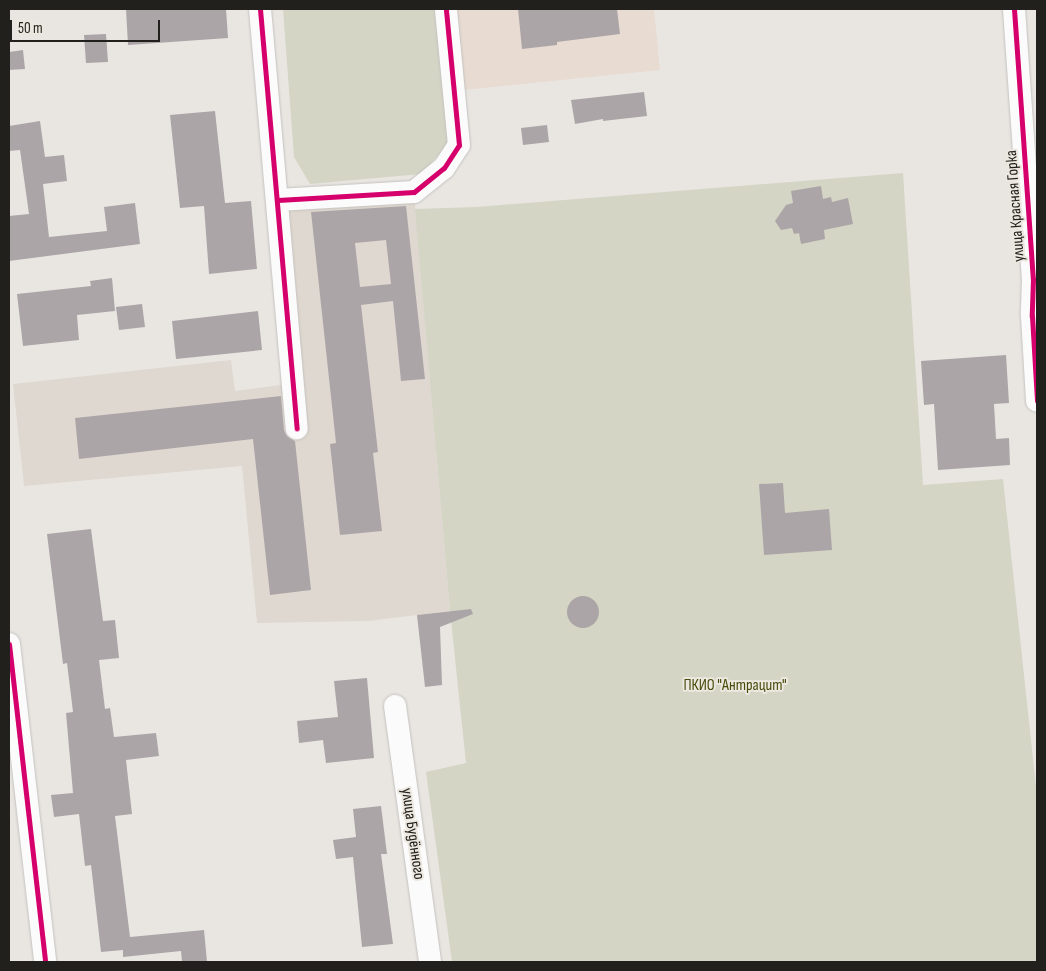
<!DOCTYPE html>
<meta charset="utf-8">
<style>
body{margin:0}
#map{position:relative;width:1046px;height:971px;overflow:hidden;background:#e9e6e2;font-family:"Sofia Sans Condensed",sans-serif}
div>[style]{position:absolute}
.built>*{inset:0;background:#dfd8d0}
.medical>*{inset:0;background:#e8dbd2}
.green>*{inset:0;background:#d4d5c5}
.building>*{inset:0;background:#aca5a8}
.round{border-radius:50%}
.roads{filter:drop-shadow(0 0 1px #c4c2bf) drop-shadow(0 0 1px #c4c2bf)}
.minor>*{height:22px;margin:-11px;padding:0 11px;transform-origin:11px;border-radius:11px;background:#fcfbfb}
.cycleway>*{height:5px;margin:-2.5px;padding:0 2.5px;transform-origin:2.5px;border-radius:2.5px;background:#d6006c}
span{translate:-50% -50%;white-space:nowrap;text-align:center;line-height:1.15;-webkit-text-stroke:4px #ece7df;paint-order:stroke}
.street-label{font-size:16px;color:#22201d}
.park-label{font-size:16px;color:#474c0b}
.frame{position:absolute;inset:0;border:10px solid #22201d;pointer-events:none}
.scale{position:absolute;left:10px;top:20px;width:150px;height:22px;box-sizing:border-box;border:2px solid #22201d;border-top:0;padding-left:6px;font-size:15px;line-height:18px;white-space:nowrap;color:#22201d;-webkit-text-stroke:4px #ece7df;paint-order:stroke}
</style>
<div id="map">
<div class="built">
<div style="clip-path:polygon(413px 181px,450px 611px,368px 621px,257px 623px,242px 466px,24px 486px,13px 384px,231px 360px,235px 391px,289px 384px,267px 193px)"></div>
</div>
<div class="medical">
<div style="clip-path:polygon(455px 9px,654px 9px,660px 70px,464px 90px)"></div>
</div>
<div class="green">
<div style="clip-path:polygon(283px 9px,437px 9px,450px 142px,421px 174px,310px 184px,294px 157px)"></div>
<div style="clip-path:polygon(903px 173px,923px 485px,1003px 479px,1037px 796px,1037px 962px,452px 962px,426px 772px,466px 763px,450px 611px,415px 209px,476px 207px)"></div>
</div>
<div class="building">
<div style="clip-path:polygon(126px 9px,226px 9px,228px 38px,128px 45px)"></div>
<div style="clip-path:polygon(518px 9px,617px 9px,620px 34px,557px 42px,557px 45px,522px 49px)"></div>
<div style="clip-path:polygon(106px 34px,108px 62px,86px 63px,84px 35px)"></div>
<div style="clip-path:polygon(23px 50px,25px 69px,9px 70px,9px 52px)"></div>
<div style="clip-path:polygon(644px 92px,647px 116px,603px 121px,603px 119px,575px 124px,571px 100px)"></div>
<div style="clip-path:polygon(215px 111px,225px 203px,251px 201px,257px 269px,209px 274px,204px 206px,180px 208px,170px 115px)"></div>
<div style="clip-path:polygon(40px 121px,45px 157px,64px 155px,67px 181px,43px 184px,49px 237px,107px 231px,104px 207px,135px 203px,140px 244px,9px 261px,9px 216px,29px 214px,20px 150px,9px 151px,9px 126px)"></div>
<div style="clip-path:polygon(547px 125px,549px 142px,523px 145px,521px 128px)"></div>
<div style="clip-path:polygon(821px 186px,823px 199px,831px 197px,832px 202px,848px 198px,853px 224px,824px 230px,825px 239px,801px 244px,799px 233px,794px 234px,792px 228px,781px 230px,775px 221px,786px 205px,793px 203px,791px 191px)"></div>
<div style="clip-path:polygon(evenodd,406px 206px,425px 379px,401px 381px,393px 301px,361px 305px,378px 452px,373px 453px,382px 531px,340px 535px,330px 444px,336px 443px,311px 212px,406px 206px,386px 240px,391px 284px,360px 287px,355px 243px,386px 240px)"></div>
<div style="clip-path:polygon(112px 278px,115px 311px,77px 315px,79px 340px,23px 346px,17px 294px,91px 286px,90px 281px)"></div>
<div style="clip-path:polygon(142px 304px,145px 327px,119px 330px,116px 307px)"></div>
<div style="clip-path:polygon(258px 311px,262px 350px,176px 359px,172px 321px)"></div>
<div style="clip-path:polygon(1006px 355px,1009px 403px,994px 404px,996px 439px,1009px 438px,1010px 465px,938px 470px,934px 404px,924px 405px,921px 361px)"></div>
<div style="clip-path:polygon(281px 396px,284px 430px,287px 436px,295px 441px,311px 590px,270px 595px,253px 439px,79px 459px,75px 418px)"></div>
<div style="clip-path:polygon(783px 483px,785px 513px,829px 509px,832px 550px,764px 555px,759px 484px)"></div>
<div style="clip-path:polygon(91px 529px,103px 621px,115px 620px,119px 658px,99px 660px,105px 709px,110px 708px,114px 737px,156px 733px,159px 756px,126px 760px,132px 814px,115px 816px,130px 937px,204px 930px,207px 962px,182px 962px,181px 951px,123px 957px,123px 950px,101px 952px,91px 865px,85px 866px,79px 814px,54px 817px,51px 795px,73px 793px,66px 713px,73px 712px,67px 663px,63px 664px,47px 534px)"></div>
<div class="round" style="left:567px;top:596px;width:32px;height:32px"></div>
<div style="clip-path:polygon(471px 609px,473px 614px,440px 627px,442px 685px,425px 687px,417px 615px)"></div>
<div style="clip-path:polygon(367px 678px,374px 758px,326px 763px,323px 740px,299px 743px,297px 721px,338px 717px,334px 681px)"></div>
<div style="clip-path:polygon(381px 806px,387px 854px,381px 854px,393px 944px,362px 947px,353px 857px,336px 859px,333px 840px,356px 837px,353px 809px)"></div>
</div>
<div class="roads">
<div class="minor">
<div style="left:260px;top:9px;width:421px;rotate:85deg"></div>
<div style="left:1014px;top:9px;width:271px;rotate:86deg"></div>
<div style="left:1033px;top:279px;width:37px;rotate:92deg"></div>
<div style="left:1032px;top:316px;width:85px;rotate:86.6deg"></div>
<div style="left:278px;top:200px;width:136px;rotate:-3.4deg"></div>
<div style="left:414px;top:192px;width:38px;rotate:-39deg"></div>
<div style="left:444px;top:168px;width:27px;rotate:-57deg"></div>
<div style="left:459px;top:145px;width:137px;rotate:-95.5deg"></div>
<div style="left:9px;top:644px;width:320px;rotate:83.5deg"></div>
<div style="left:395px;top:706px;width:258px;rotate:82.2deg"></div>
</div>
</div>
<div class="cycleway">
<div style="left:260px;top:9px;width:421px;rotate:85deg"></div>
<div style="left:1014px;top:9px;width:271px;rotate:86deg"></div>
<div style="left:1033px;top:279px;width:37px;rotate:92deg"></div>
<div style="left:1032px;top:316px;width:85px;rotate:86.6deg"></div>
<div style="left:278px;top:200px;width:136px;rotate:-3.4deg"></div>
<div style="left:414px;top:192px;width:38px;rotate:-39deg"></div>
<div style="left:444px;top:168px;width:27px;rotate:-57deg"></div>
<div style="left:459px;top:145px;width:137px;rotate:-95.5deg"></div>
<div style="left:9px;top:644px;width:320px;rotate:83.5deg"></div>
</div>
<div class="street-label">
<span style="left:1016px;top:206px;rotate:-94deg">улица Красная Горка</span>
<span style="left:412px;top:834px;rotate:82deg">улица Будённого</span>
</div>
<div class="park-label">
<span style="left:735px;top:686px">ПКИО "Антрацит"</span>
</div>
<div class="frame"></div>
<div class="scale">50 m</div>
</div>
